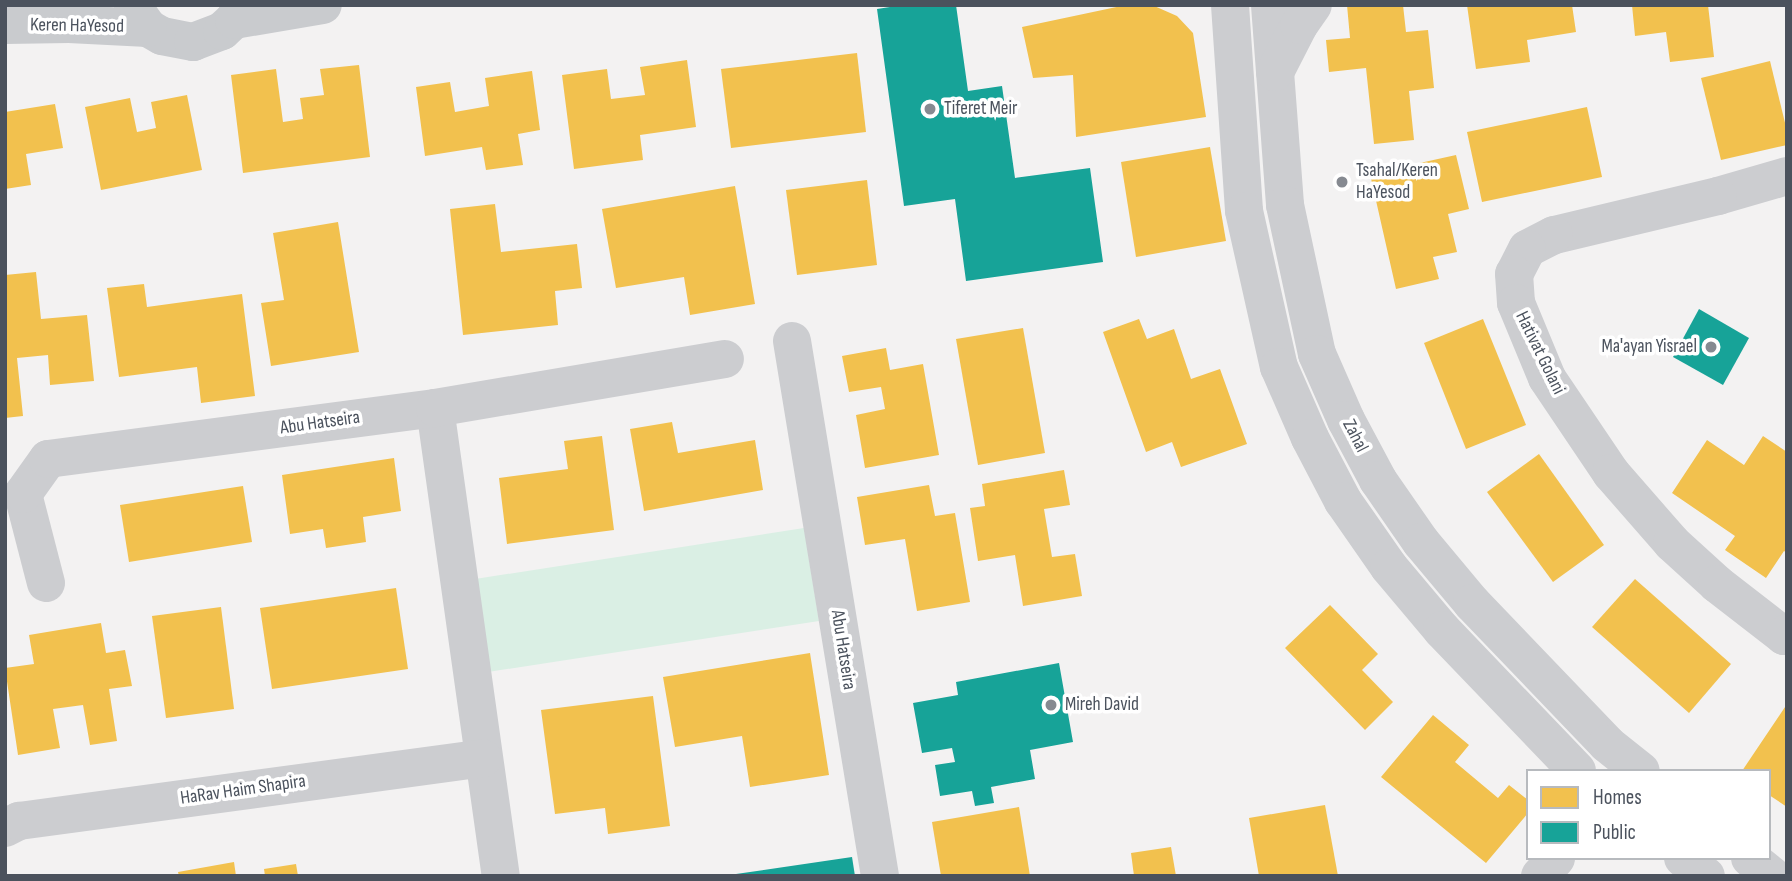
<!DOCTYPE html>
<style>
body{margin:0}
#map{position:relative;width:1792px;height:881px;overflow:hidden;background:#f3f2f2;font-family:"Sofia Sans Condensed",sans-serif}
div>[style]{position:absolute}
.green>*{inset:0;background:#daefe4}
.homes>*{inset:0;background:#f2c14e}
.public>*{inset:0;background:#17a398}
.minor>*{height:38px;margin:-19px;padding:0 19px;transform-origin:19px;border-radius:19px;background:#cccdd0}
.major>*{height:38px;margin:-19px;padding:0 19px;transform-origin:19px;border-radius:19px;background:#c9cbce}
.dots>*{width:19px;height:19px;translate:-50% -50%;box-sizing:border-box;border:4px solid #fff;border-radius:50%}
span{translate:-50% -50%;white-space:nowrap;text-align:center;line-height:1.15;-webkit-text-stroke:7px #fff;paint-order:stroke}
.street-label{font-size:19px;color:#4b525d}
.poi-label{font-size:19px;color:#4b525d}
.left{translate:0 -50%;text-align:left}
.right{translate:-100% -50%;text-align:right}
.frame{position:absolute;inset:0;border:7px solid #4b525d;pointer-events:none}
.legend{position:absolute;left:1526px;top:769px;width:245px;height:91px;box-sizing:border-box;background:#fff;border:2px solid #b7babe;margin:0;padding:9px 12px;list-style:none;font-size:21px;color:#4b525d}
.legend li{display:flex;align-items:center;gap:14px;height:35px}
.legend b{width:35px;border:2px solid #b7babe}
</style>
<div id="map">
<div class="green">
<div style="clip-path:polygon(804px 528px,819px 621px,488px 672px,475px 579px)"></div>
</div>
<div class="homes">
<div style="clip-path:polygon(1126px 5px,1152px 5px,1177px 16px,1193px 33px,1206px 117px,1076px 137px,1073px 75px,1033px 78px,1022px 27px)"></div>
<div style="clip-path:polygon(1347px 5px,1403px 5px,1406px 32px,1428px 30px,1434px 88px,1409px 91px,1414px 140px,1374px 144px,1366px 68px,1329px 72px,1326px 40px,1350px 38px)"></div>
<div style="clip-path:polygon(1467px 5px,1572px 5px,1576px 32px,1527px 40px,1530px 62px,1476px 69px)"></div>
<div style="clip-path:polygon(1632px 5px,1708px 5px,1714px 57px,1670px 62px,1666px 32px,1635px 36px)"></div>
<div style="clip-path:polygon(857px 53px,866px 132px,731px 148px,721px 69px)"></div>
<div style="clip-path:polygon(687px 60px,696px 127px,640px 135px,643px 160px,574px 169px,562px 75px,607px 69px,611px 99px,645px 95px,640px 67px)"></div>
<div style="clip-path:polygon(1770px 61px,1787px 131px,1787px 145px,1721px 160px,1701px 78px)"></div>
<div style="clip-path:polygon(359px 65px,370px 157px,243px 173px,231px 75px,276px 69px,283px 122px,303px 119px,300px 98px,324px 95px,320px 69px)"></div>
<div style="clip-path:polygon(532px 71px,540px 130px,518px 134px,523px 165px,486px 170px,482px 147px,425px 156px,416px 87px,450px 82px,455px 112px,489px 106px,485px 78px)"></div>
<div style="clip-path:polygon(187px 95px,202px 170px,101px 190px,85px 107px,130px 98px,137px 132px,156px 128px,151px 102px)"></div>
<div style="clip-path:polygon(55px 104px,63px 148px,26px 154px,31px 185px,5px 189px,5px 112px)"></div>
<div style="clip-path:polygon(1587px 107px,1602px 177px,1482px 202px,1467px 132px)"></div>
<div style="clip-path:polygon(1210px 147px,1226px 241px,1136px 257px,1121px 162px)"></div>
<div style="clip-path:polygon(1456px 155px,1469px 209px,1448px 214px,1457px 252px,1433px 257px,1439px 279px,1396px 289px,1370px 174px)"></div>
<div style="clip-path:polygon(867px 180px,877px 265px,797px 275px,786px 190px)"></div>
<div style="clip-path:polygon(735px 186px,755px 304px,690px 315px,684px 277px,616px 288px,602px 209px)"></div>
<div style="clip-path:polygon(495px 204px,501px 252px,577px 244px,582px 288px,555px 291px,558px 325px,463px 335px,450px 209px)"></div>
<div style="clip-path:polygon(338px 222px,359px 352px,271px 366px,261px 303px,284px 300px,273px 233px)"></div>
<div style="clip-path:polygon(36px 272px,41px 319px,87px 315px,94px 381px,50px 385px,48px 355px,17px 358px,23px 416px,5px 418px,5px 275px)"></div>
<div style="clip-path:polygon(144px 284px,147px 307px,242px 294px,255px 396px,201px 403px,197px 367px,119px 377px,107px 288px)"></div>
<div style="clip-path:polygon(1139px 319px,1147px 339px,1174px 329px,1191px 379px,1220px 369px,1247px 444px,1181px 467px,1172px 442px,1146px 452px,1103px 332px)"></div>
<div style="clip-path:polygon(1483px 319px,1526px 425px,1466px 449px,1424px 343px)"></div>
<div style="clip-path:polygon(1023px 328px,1045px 453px,978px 465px,956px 339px)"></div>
<div style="clip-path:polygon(886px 348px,890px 370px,923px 364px,939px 455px,865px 468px,856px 415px,885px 409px,881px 387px,849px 392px,842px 356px)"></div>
<div style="clip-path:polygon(672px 422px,678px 453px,755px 440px,763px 490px,644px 511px,630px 429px)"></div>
<div style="clip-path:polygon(602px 436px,614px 530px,507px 544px,499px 478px,568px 469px,564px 441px)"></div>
<div style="clip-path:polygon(1763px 436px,1787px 452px,1787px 553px,1784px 551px,1766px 578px,1725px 550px,1735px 536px,1672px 493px,1707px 440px,1744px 465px)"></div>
<div style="clip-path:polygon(1539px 454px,1604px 545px,1553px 582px,1487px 492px)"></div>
<div style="clip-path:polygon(394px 458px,401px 511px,363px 517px,366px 542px,326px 548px,323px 529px,290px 534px,282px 475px)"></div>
<div style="clip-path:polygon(1064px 470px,1070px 505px,1044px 509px,1052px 557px,1075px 554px,1082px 596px,1023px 606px,1015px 555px,978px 561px,970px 508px,985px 506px,982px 484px)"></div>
<div style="clip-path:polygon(929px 485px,935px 516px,955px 513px,970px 602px,917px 611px,905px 539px,865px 545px,857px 497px)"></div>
<div style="clip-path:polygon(243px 486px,252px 542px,129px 562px,120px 505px)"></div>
<div style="clip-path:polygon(1635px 579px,1731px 664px,1689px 713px,1592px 627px)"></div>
<div style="clip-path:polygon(396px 588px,408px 669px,272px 689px,260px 608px)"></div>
<div style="clip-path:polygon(1330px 605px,1378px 654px,1362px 670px,1393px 702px,1365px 730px,1285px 648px)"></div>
<div style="clip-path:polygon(221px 607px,234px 709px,166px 718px,152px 616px)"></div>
<div style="clip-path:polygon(101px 623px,106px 653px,125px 650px,132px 686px,109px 689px,117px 741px,90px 745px,83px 705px,53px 709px,60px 748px,18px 755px,5px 668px,34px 664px,29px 635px)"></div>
<div style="clip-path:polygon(810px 653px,829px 775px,750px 787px,742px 736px,675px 747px,663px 677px)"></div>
<div style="clip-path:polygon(653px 696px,670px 826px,608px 834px,605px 808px,555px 814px,541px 710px)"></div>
<div style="clip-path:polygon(1787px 704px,1787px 807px,1769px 795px,1769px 771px,1742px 771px)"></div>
<div style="clip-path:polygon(1433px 715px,1469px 745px,1455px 762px,1498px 798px,1509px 785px,1528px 800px,1528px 813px,1486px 863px,1381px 777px)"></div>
<div style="clip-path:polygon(1325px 805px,1338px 876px,1259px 876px,1249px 818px)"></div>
<div style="clip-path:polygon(1019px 807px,1030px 876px,941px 876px,932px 822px)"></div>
<div style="clip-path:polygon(1171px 847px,1176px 876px,1134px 876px,1131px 853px)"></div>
<div style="clip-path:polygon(234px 862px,236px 876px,179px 876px,178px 872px)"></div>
<div style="clip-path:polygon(296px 864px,298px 876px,265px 876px,264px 869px)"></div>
</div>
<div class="public">
<div style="clip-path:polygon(903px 5px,956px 5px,968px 91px,1002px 86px,1015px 178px,1090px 168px,1103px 262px,966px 281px,955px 199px,904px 206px,877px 9px)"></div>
<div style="clip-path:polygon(1699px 309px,1749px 338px,1723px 385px,1673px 357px)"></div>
<div style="clip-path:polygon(1059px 663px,1073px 742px,1030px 750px,1035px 779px,991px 787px,994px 803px,975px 806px,972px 791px,940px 796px,935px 765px,955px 762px,952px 748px,922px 753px,913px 703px,958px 695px,956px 682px)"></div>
<div style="clip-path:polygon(852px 857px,855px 876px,736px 876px,736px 874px)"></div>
</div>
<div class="minor">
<div style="left:1230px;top:5px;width:206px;rotate:86.1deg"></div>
<div style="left:1244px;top:211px;width:160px;rotate:77.4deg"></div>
<div style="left:1279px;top:367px;width:77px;rotate:66.4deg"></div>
<div style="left:1310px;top:438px;width:71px;rotate:62.4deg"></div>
<div style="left:1343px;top:501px;width:80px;rotate:55.1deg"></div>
<div style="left:1389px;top:567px;width:82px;rotate:49.9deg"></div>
<div style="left:1442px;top:630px;width:195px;rotate:46.2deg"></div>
<div style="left:1270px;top:5px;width:201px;rotate:85.7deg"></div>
<div style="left:1285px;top:205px;width:152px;rotate:77.9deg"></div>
<div style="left:1317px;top:354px;width:72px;rotate:66.3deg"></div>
<div style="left:1346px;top:420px;width:68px;rotate:61.9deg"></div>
<div style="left:1378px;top:480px;width:75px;rotate:55.3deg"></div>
<div style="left:1421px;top:542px;width:80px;rotate:50.1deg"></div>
<div style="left:1472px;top:603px;width:195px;rotate:46.2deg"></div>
<div style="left:1607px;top:744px;width:43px;rotate:38.5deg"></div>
<div style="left:1275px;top:72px;width:53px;rotate:-62.9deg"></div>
<div style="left:1299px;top:25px;width:24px;rotate:-55deg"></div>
<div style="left:1787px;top:176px;width:72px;rotate:163.8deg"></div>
<div style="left:1718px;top:196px;width:169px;rotate:166.6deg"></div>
<div style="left:1554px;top:235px;width:30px;rotate:153deg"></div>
<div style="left:1527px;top:249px;width:28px;rotate:117deg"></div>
<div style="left:1514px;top:274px;width:29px;rotate:86deg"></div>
<div style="left:1516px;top:303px;width:81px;rotate:67.5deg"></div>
<div style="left:1547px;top:378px;width:115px;rotate:56deg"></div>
<div style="left:1611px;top:473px;width:93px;rotate:48.9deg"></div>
<div style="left:1672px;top:543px;width:61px;rotate:42.3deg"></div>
<div style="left:1717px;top:584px;width:85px;rotate:37.8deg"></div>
<div style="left:1784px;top:636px;width:4px;rotate:-45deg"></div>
<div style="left:792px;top:341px;width:542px;rotate:80.66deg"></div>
<div style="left:435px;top:408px;width:473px;rotate:82deg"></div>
<div style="left:46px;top:583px;width:92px;rotate:-104.5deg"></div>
<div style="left:23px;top:494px;width:43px;rotate:-54.5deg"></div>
<div style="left:48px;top:459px;width:390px;rotate:-7.5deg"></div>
<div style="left:435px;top:408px;width:294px;rotate:-9.6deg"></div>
<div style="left:5px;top:828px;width:16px;rotate:-27deg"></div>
<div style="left:19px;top:821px;width:468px;rotate:-7.7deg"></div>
<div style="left:1683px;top:858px;width:29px;rotate:38deg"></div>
<div style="left:1750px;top:858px;width:28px;rotate:39deg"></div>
<div style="left:1540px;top:876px;width:24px;rotate:-48deg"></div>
</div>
<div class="major">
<div style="left:133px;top:7px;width:26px;rotate:54deg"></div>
<div style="left:148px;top:28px;width:16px;rotate:30deg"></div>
<div style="left:162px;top:36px;width:32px;rotate:11deg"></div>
<div style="left:193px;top:42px;width:31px;rotate:-21deg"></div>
<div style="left:222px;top:31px;width:16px;rotate:-43deg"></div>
<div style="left:234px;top:20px;width:17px;rotate:-59deg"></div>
<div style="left:234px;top:20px;width:90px;rotate:-9.6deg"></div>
<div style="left:5px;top:25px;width:64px;rotate:-0.9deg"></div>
<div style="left:69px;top:24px;width:79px;rotate:2.9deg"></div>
</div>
<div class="dots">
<div style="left:930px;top:109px;background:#868a91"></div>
<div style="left:1342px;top:182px;background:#868a91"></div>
<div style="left:1711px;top:347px;background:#868a91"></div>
<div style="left:1051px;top:705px;background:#868a91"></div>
</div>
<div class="street-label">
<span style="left:77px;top:26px;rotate:1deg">Keren HaYesod</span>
<span style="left:1540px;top:353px;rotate:64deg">Hativat Golani</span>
<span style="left:320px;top:423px;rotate:-8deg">Abu Hatseira</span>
<span style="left:1355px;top:436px;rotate:63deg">Zahal</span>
<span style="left:843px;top:650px;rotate:81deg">Abu Hatseira</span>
<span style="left:243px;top:790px;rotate:-8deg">HaRav Haim Shapira</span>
</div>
<div class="poi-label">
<span class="left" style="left:944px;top:109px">Tiferet Meir</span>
<span class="left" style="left:1356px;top:182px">Tsahal/Keren<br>HaYesod</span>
<span class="right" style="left:1697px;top:347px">Ma'ayan Yisrael</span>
<span class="left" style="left:1065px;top:705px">Mireh David</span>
</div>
<div class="frame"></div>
<ul class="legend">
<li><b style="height:19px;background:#f2c14e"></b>Homes</li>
<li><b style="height:19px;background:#17a398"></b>Public</li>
</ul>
</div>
